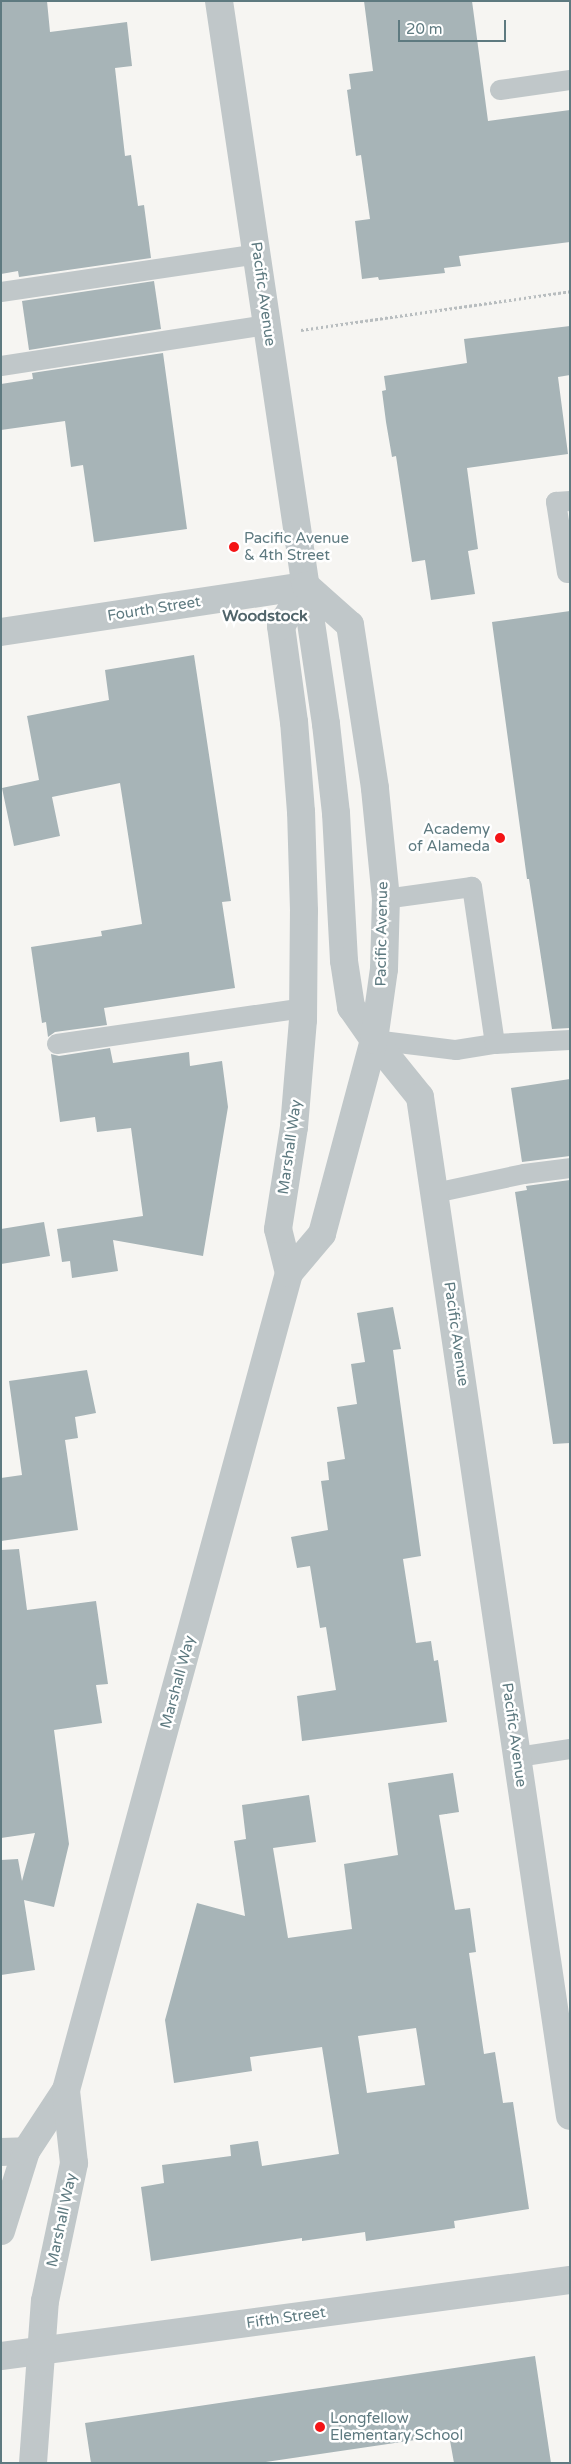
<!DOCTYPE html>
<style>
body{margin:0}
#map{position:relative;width:571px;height:2464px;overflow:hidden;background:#f6f5f2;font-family:"Varela Round",sans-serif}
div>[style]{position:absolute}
.building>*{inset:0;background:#a7b4b7}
.path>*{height:3px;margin-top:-1.5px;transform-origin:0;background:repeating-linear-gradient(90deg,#b8bdbf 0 2.5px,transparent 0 5px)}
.service>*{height:20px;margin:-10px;padding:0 10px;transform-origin:10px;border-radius:10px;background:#c0c7c9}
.minor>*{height:28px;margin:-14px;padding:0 14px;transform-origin:14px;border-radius:14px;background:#c0c7c9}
.tertiary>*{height:28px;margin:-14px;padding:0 14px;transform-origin:14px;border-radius:14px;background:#c0c7c9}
.dots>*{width:14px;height:14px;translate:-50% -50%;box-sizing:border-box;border:2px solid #fff;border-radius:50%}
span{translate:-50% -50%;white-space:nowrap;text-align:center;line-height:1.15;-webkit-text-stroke:5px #fff;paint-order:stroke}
.street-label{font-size:15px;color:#5e7a80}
.poi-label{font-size:15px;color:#5e7a80}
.left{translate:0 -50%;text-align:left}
.right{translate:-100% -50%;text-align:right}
.neighbourhood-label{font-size:16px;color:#51656b;font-weight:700}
.frame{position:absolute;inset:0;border:2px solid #5e7a80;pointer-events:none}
.scale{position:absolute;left:398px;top:20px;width:108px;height:22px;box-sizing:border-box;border:2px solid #5e7a80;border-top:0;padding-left:6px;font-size:15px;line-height:18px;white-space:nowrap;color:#5e7a80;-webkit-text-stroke:4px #fff;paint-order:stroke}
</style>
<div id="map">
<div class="building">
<div style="clip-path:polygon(1px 1px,47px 1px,50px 32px,127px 22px,132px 66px,115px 68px,125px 156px,131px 155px,138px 206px,144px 205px,151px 258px,19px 277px,18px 271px,1px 274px)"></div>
<div style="clip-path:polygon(364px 1px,472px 1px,488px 121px,570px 110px,570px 242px,459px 256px,461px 266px,444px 268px,445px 273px,379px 280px,378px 277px,362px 279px,355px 221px,370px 219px,361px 155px,356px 156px,347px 90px,351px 89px,349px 74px,373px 71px)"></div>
<div style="clip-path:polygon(154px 281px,161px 329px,29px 350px,22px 301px)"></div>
<div style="clip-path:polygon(570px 326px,570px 375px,558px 377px,568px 454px,467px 468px,478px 549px,468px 551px,475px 594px,431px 600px,425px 560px,412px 562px,396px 456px,392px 457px,386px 422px,382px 391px,386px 390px,384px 376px,467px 363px,464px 339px)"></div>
<div style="clip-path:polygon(163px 353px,187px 529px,94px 542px,83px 465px,71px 467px,65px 421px,1px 430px,1px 384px,33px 379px,32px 373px)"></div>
<div style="clip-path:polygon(570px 611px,570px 1028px,552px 1029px,529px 879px,527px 879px,492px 622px)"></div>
<div style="clip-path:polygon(194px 655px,231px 901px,222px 902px,235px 988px,104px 1008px,107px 1025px,55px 1032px,48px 1037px,46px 1022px,42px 1023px,31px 947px,102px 936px,101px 931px,142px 924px,120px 783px,52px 797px,60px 836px,14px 846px,2px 788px,39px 780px,27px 716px,109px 700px,105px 670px)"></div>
<div style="clip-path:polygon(110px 1048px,113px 1063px,189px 1052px,190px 1066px,222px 1061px,228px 1107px,203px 1256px,113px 1240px,118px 1271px,72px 1278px,70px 1261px,62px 1262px,57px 1229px,143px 1216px,131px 1128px,97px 1132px,95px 1117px,60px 1122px,51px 1054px,59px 1056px)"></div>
<div style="clip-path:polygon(570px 1079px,570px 1156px,522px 1162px,511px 1088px)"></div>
<div style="clip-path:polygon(570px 1180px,570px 1443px,553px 1444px,515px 1192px,527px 1190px,526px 1186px)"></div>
<div style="clip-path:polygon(44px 1222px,50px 1256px,1px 1264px,1px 1229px)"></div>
<div style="clip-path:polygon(393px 1307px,401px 1349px,393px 1350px,421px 1556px,403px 1559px,416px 1643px,431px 1641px,434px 1661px,438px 1660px,447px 1722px,302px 1741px,297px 1696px,336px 1690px,326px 1627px,320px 1628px,310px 1566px,297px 1568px,291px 1537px,328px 1530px,321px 1481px,329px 1480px,327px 1462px,345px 1459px,337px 1407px,357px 1404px,351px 1364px,365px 1362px,357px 1313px)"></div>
<div style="clip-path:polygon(87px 1370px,96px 1413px,75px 1417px,78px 1438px,65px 1440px,78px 1530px,1px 1541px,1px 1478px,22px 1475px,9px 1381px)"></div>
<div style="clip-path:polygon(19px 1549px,27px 1610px,96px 1601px,108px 1684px,96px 1685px,102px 1723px,54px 1730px,69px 1844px,54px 1907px,24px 1900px,35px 1970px,1px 1975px,1px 1860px,18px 1859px,22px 1881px,35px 1833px,1px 1838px,1px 1550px)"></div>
<div style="clip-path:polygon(evenodd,453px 1773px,459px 1812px,439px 1815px,455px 1910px,470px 1908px,476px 1952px,469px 1953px,484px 2054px,495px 2052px,503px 2103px,513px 2102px,529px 2209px,454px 2221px,455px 2228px,366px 2241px,365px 2232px,302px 2241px,302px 2238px,151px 2261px,141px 2187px,164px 2183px,162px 2165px,231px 2156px,230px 2145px,258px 2141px,262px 2166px,339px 2154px,322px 2047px,250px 2057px,252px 2071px,174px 2083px,165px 2020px,197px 1903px,245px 1916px,234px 1841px,246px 1839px,242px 1805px,309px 1795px,316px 1842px,273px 1848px,288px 1938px,352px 1929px,344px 1864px,398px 1855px,388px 1783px,453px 1773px,416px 2028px,425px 2085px,367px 2093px,358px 2036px,416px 2028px)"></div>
<div style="clip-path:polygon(535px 2356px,551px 2463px,454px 2463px,449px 2435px,259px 2463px,91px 2463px,85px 2423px)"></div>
</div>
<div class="path">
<div style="left:301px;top:330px;width:272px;rotate:-8.2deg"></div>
</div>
<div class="service">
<div style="left:500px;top:90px;width:71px;rotate:-8.1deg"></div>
<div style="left:1px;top:292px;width:259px;rotate:-8.4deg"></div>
<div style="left:1px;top:366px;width:269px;rotate:-8.8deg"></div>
<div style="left:567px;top:573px;width:72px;rotate:-98.8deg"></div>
<div style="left:556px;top:502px;width:14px;rotate:-4deg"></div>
<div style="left:374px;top:1040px;width:83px;rotate:7deg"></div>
<div style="left:456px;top:1050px;width:39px;rotate:-9deg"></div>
<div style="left:495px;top:1044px;width:159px;rotate:-98.3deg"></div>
<div style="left:472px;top:887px;width:87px;rotate:172.1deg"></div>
<div style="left:57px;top:1044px;width:249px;rotate:-8.3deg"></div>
<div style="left:495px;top:1044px;width:75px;rotate:-3.1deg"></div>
<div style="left:435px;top:1193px;width:91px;rotate:-12.1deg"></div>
<div style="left:524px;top:1174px;width:46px;rotate:-7.4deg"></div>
<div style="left:518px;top:1757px;width:53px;rotate:-8.7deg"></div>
</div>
<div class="minor">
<div style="left:1px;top:632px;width:308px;rotate:-8.6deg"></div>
<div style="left:374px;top:1040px;width:73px;rotate:51.1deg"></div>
<div style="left:420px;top:1097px;width:1030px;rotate:81.63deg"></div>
<div style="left:1px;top:2152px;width:25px;rotate:-2deg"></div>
<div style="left:1px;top:2356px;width:574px;rotate:-7.61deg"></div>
</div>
<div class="tertiary">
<div style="left:219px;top:1px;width:731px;rotate:81.58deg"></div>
<div style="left:326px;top:724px;width:90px;rotate:83.6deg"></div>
<div style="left:336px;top:813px;width:148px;rotate:86.9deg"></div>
<div style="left:344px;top:961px;width:47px;rotate:81.3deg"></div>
<div style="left:351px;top:1007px;width:40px;rotate:55.1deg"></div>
<div style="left:289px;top:1273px;width:45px;rotate:-104deg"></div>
<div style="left:278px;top:1229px;width:103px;rotate:-81.1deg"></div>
<div style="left:294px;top:1127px;width:107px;rotate:-85.2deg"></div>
<div style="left:303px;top:1020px;width:109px;rotate:-89.5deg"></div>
<div style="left:304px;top:911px;width:99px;rotate:-91.7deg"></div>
<div style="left:301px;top:812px;width:90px;rotate:-94.4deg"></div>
<div style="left:294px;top:722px;width:97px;rotate:-97.7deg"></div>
<div style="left:281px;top:626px;width:47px;rotate:-58deg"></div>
<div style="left:1px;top:2231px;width:84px;rotate:-72.6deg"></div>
<div style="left:26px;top:2151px;width:73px;rotate:-56.7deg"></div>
<div style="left:66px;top:2090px;width:847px;rotate:-74.73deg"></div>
<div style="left:289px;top:1273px;width:51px;rotate:-49.8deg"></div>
<div style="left:322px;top:1234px;width:201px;rotate:-75deg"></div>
<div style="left:374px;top:1040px;width:72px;rotate:-82deg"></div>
<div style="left:384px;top:969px;width:70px;rotate:-88.4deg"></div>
<div style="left:386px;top:899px;width:112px;rotate:-95.7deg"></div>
<div style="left:375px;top:788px;width:165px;rotate:-98.7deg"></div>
<div style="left:350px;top:625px;width:59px;rotate:-138.4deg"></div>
<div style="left:33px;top:2463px;width:162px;rotate:-85.8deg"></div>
<div style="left:45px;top:2301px;width:141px;rotate:-78.1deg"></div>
<div style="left:74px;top:2163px;width:73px;rotate:-96.3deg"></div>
</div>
<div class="dots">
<div style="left:234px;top:547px;background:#f41416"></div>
<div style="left:500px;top:838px;background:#f41416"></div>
<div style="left:320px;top:2427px;background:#f41416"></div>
</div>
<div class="street-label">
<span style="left:263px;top:294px;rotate:82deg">Pacific Avenue</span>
<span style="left:154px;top:609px;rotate:-9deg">Fourth Street</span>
<span style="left:382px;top:934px;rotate:-89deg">Pacific Avenue</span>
<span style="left:290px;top:1147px;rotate:-82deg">Marshall Way</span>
<span style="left:456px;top:1334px;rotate:82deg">Pacific Avenue</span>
<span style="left:178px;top:1682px;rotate:-75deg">Marshall Way</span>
<span style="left:514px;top:1735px;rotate:82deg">Pacific Avenue</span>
<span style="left:62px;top:2220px;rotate:-78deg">Marshall Way</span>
<span style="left:286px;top:2318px;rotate:-8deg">Fifth Street</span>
</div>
<div class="poi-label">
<span class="left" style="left:244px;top:547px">Pacific Avenue<br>&amp; 4th Street</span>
<span class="right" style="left:490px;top:838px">Academy<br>of Alameda</span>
<span class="left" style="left:330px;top:2427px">Longfellow<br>Elementary School</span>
</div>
<div class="neighbourhood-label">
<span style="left:265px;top:616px">Woodstock</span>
</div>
<div class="frame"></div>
<div class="scale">20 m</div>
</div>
